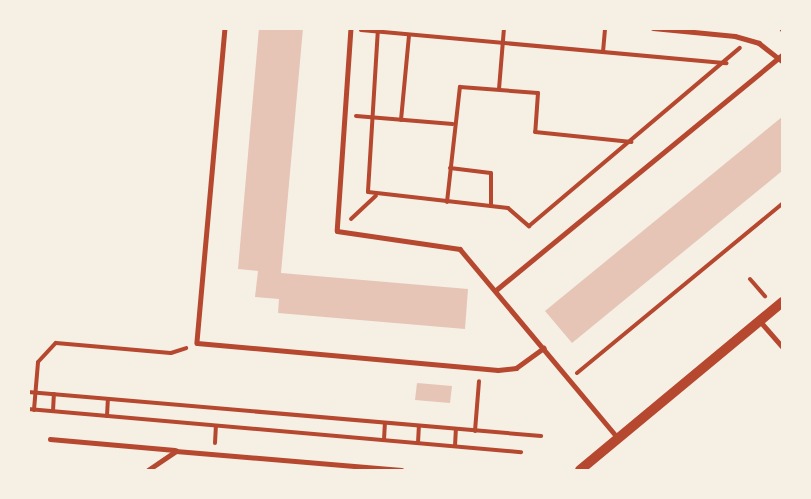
<!DOCTYPE html>
<style>
body{margin:0}
#map{position:relative;width:811px;height:499px;overflow:hidden;background:#f6efe4;font-family:Bitter,serif}
div>[style]{position:absolute}
.building>*{inset:0;background:#e6c5b7}
.path>*{height:4px;margin:-2px;padding:0 2px;transform-origin:2px;border-radius:2px;background:#b5482f}
.service>*{height:4.5px;margin:-2.25px;padding:0 2.25px;transform-origin:2.25px;border-radius:2.25px;background:#b5482f}
.tertiary>*{height:10px;margin:-5px;padding:0 5px;transform-origin:5px;border-radius:5px;background:#b5482f}
span{translate:-50% -50%;white-space:nowrap;text-align:center;line-height:1.15;-webkit-text-stroke:6px #f6efe4;paint-order:stroke}
.frame{position:absolute;inset:0;border:30px solid #f6efe4;pointer-events:none}
</style>
<div id="map">
<div class="building">
<div style="clip-path:polygon(259px 28px,303px 28px,281px 273px,468px 289px,465px 329px,278px 313px,279px 299px,255px 297px,258px 271px,238px 269px)"></div>
<div style="clip-path:polygon(782px 117px,782px 171px,572px 343px,545px 311px)"></div>
<div style="clip-path:polygon(417px 383px,452px 386px,450px 403px,415px 400px)"></div>
</div>
<div class="path">
<div style="left:378px;top:28px;width:164px;rotate:93.5deg"></div>
<div style="left:368px;top:192px;width:141px;rotate:6.5deg"></div>
<div style="left:508px;top:208px;width:28px;rotate:41deg"></div>
<div style="left:529px;top:226px;width:276px;rotate:-40.2deg"></div>
<div style="left:781px;top:28px;width:2px;rotate:63deg"></div>
<div style="left:361px;top:30px;width:367px;rotate:5.2deg"></div>
<div style="left:603px;top:52px;width:24px;rotate:-85deg"></div>
<div style="left:499px;top:89px;width:61px;rotate:-85.3deg"></div>
<div style="left:356px;top:116px;width:97px;rotate:4.7deg"></div>
<div style="left:401px;top:120px;width:85px;rotate:-84.6deg"></div>
<div style="left:450px;top:168px;width:41px;rotate:7deg"></div>
<div style="left:491px;top:173px;width:33px;rotate:90deg"></div>
<div style="left:447px;top:202px;width:116px;rotate:-83.6deg"></div>
<div style="left:460px;top:87px;width:78px;rotate:4.4deg"></div>
<div style="left:538px;top:93px;width:39px;rotate:94deg"></div>
<div style="left:535px;top:132px;width:97px;rotate:5.9deg"></div>
<div style="left:351px;top:219px;width:34px;rotate:-43deg"></div>
<div style="left:750px;top:279px;width:23px;rotate:49deg"></div>
<div style="left:577px;top:373px;width:266px;rotate:-39.5deg"></div>
<div style="left:28px;top:392px;width:515px;rotate:4.9deg"></div>
<div style="left:28px;top:409px;width:495px;rotate:5deg"></div>
<div style="left:34px;top:410px;width:48px;rotate:-85.2deg"></div>
<div style="left:38px;top:362px;width:26px;rotate:-47deg"></div>
<div style="left:56px;top:343px;width:115px;rotate:5deg"></div>
<div style="left:171px;top:353px;width:16px;rotate:-18deg"></div>
<div style="left:53px;top:411px;width:17px;rotate:-87deg"></div>
<div style="left:107px;top:416px;width:17px;rotate:-87deg"></div>
<div style="left:475px;top:431px;width:50px;rotate:-85.4deg"></div>
<div style="left:384px;top:440px;width:17px;rotate:-87deg"></div>
<div style="left:215px;top:443px;width:17px;rotate:-87deg"></div>
<div style="left:418px;top:443px;width:17px;rotate:-87deg"></div>
<div style="left:455px;top:446px;width:17px;rotate:-87deg"></div>
</div>
<div class="service">
<div style="left:225px;top:28px;width:316px;rotate:95.1deg"></div>
<div style="left:197px;top:343px;width:302px;rotate:5.1deg"></div>
<div style="left:498px;top:370px;width:18px;rotate:-6deg"></div>
<div style="left:516px;top:368px;width:34px;rotate:-36deg"></div>
<div style="left:351px;top:28px;width:203px;rotate:93.9deg"></div>
<div style="left:337px;top:231px;width:124px;rotate:8.3deg"></div>
<div style="left:460px;top:249px;width:246px;rotate:50.1deg"></div>
<div style="left:653px;top:28px;width:82px;rotate:5.6deg"></div>
<div style="left:735px;top:36px;width:25px;rotate:16deg"></div>
<div style="left:759px;top:43px;width:29px;rotate:38deg"></div>
<div style="left:496px;top:290px;width:370px;rotate:-39.4deg"></div>
<div style="left:760px;top:321px;width:33px;rotate:49deg"></div>
<div style="left:50px;top:439px;width:125px;rotate:5deg"></div>
<div style="left:148px;top:470px;width:34px;rotate:-34deg"></div>
<div style="left:176px;top:451px;width:226px;rotate:4.8deg"></div>
</div>
<div class="tertiary">
<div style="left:580px;top:470px;width:263px;rotate:-39.7deg"></div>
</div>
<div class="frame"></div>
</div>
